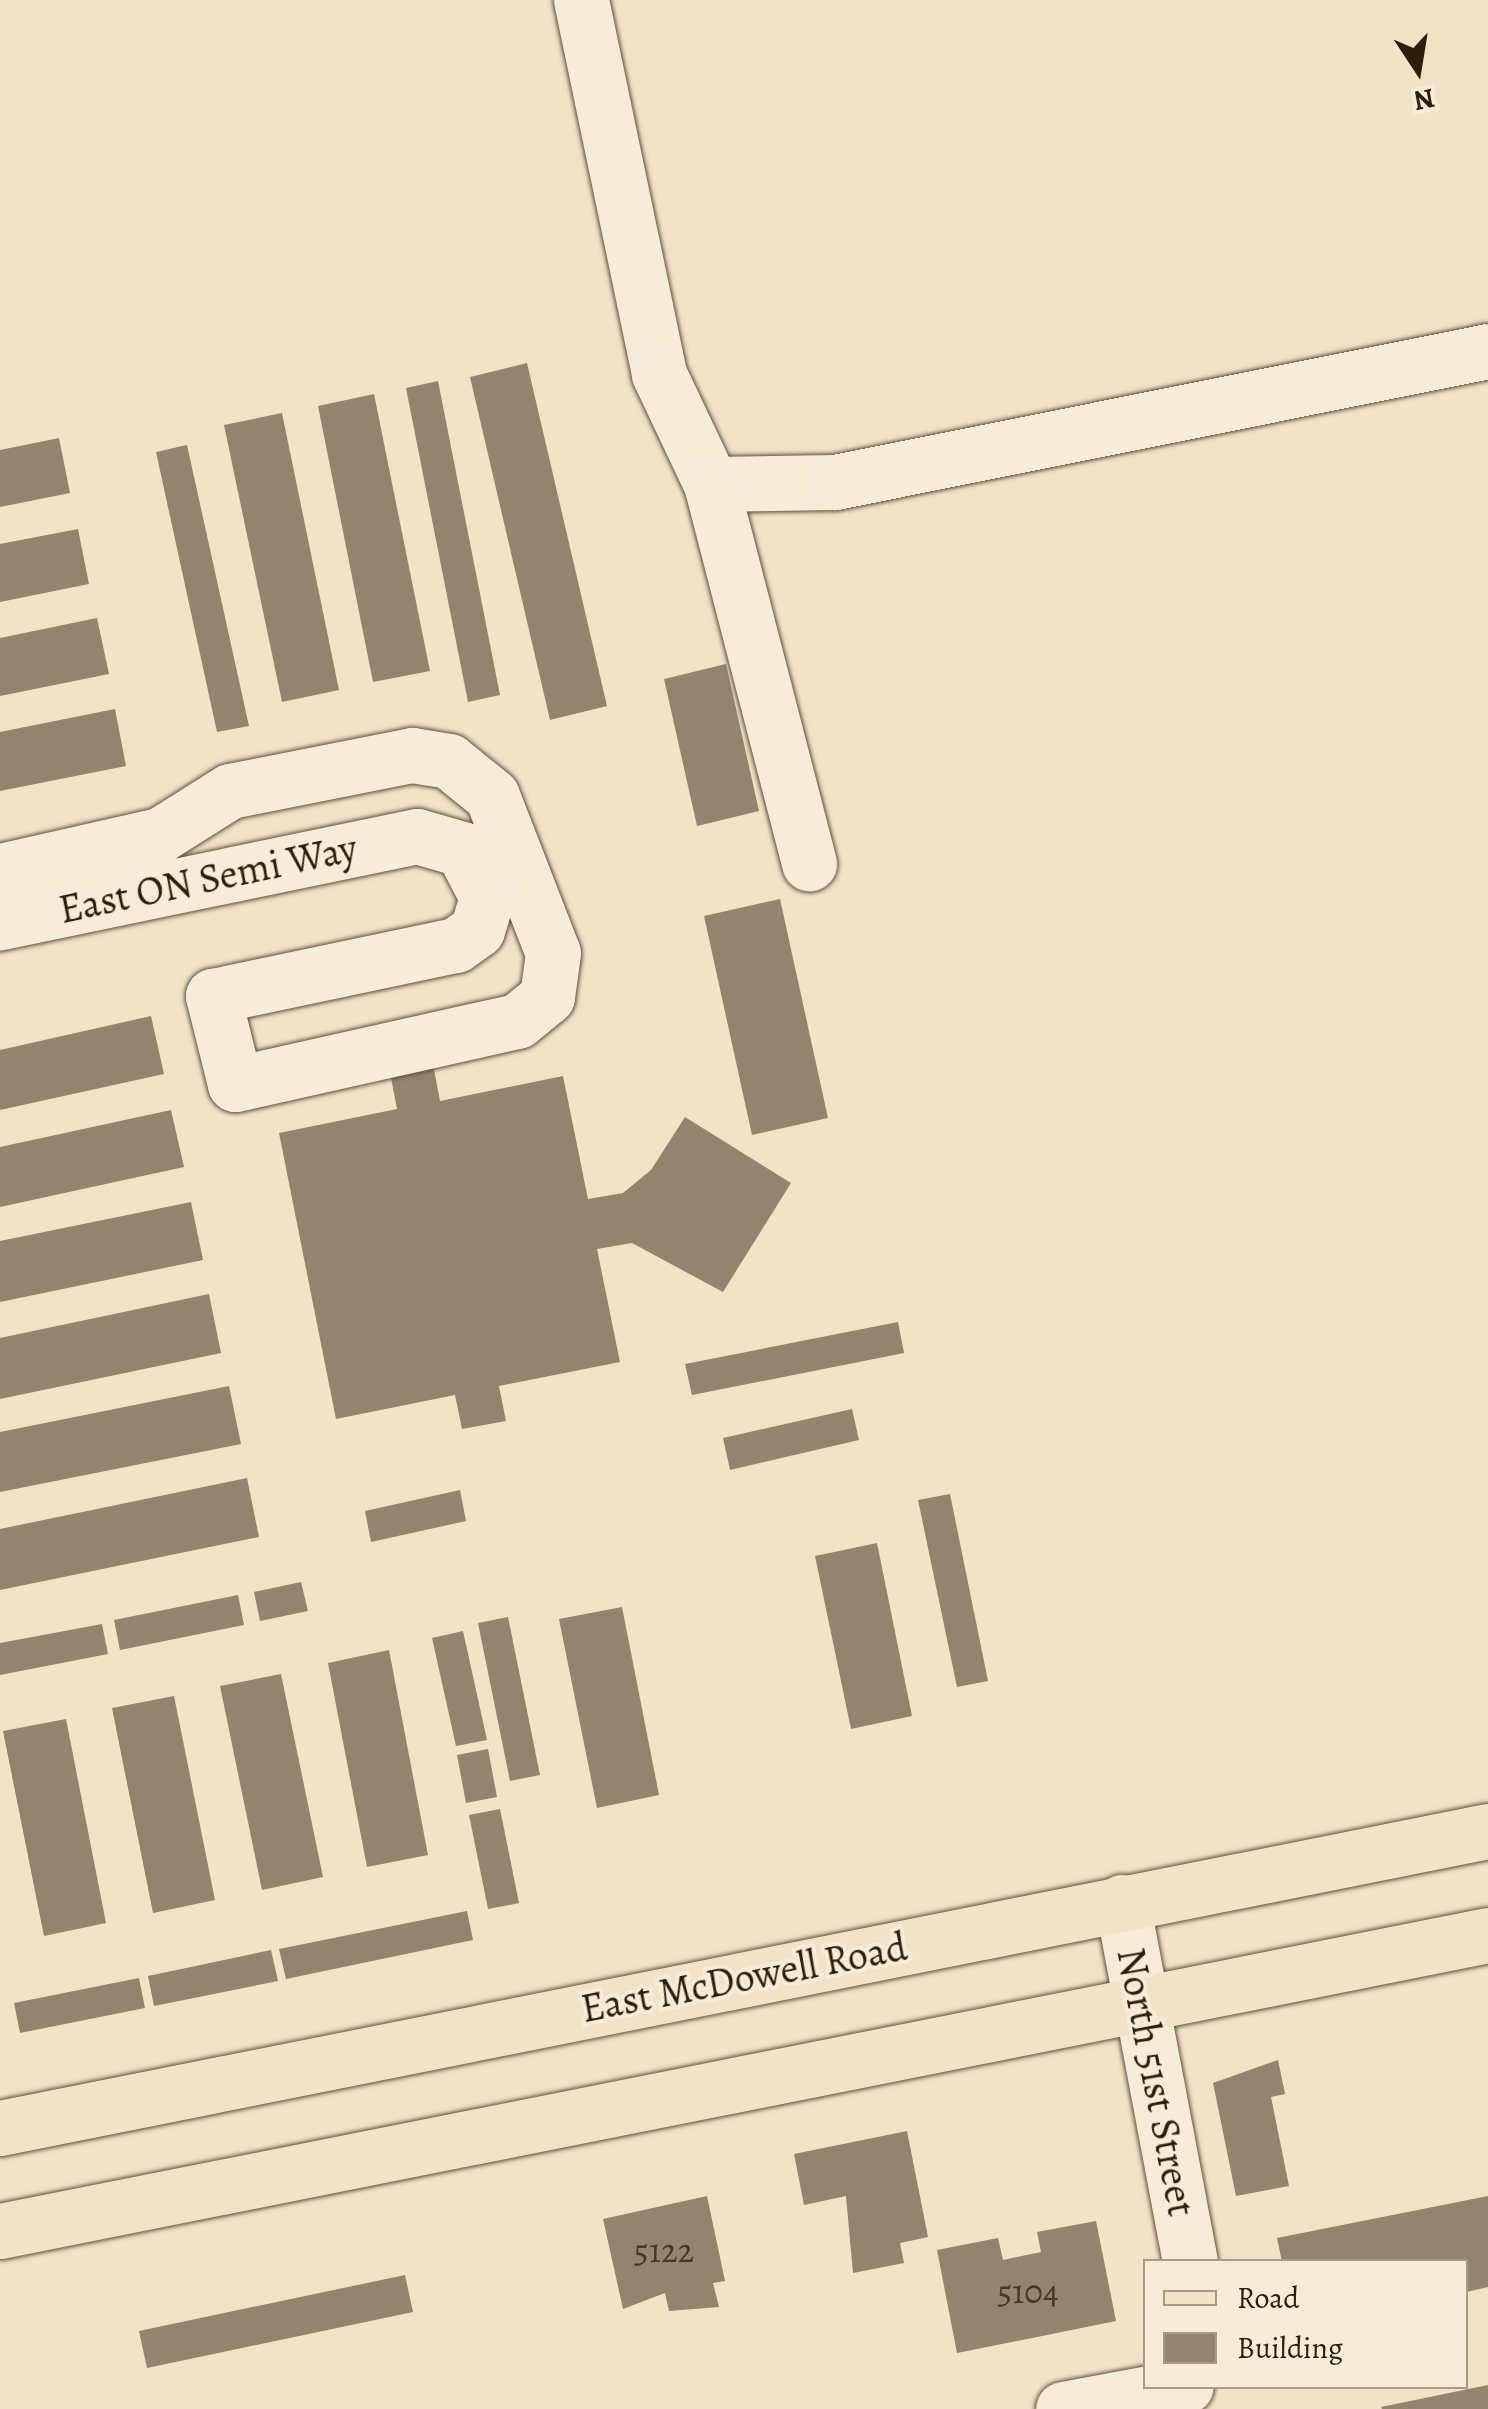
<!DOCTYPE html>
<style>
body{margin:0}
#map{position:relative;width:1488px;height:2409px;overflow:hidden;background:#f2e2c6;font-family:Alegreya,serif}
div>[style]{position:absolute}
.building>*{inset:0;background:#93846d}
.roads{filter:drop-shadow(0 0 2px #5e4f3a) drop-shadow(0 0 2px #5e4f3a)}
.minor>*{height:55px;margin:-27.5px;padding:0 27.5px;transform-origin:27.5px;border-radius:27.5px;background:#f7ecda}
.major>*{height:55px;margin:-27.5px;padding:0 27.5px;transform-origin:27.5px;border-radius:27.5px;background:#f2e2c6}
span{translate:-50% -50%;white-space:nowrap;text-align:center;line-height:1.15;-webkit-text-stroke:8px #f7ecda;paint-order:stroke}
.number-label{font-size:35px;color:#463824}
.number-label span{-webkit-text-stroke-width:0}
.street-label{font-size:40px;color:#2d1e0c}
.legend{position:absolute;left:1143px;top:2259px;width:325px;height:130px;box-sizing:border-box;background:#f7ecda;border:2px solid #a69a88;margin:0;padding:12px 18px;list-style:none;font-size:30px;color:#2d1e0c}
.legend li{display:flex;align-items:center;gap:20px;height:50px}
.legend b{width:50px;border:2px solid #a69a88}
.north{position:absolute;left:1368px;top:20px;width:100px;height:100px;-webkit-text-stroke:8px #f7ecda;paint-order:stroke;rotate:168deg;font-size:28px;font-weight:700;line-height:40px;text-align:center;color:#2d1e0c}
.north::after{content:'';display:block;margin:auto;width:35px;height:45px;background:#2d1e0c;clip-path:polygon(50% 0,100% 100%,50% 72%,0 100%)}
</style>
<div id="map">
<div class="building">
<div style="clip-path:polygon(527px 363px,607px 706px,550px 720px,470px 377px)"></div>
<div style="clip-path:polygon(438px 381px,500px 695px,468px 702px,406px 388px)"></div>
<div style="clip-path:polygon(374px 394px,430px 671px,373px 682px,318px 406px)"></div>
<div style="clip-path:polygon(282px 413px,339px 690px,282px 702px,224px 425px)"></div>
<div style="clip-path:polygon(59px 438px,70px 493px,0 507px,0 450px)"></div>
<div style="clip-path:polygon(187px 445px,249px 726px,217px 732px,156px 452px)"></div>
<div style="clip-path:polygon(78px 529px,89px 584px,0 602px,0 544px)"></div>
<div style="clip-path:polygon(97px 618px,109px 674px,0 696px,0 638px)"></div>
<div style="clip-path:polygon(726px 664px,759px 811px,697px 826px,664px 679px)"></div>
<div style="clip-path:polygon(115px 709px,126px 766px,0 791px,0 732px)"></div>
<div style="clip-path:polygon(780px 899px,828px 1118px,752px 1135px,704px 916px)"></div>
<div style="clip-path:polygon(151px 1016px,164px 1074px,0 1110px,0 1050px)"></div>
<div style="clip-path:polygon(433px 1064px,440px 1101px,563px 1076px,588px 1199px,623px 1193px,651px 1170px,685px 1117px,791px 1183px,723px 1292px,632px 1243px,597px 1249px,620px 1362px,499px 1386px,506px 1421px,462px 1429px,455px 1395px,336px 1419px,279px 1133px,397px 1109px,390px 1073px)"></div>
<div style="clip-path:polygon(171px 1110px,184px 1167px,0 1207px,0 1147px)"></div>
<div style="clip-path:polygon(191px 1202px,203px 1260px,0 1302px,0 1241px)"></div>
<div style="clip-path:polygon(209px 1294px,221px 1353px,0 1399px,0 1338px)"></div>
<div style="clip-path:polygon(898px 1322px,904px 1353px,692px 1395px,685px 1364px)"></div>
<div style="clip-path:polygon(229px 1386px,241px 1444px,0 1492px,0 1432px)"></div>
<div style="clip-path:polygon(852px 1409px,859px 1440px,730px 1470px,723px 1438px)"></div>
<div style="clip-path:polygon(247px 1478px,259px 1537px,0 1590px,0 1529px)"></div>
<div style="clip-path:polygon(460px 1490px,466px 1521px,371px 1542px,365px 1511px)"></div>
<div style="clip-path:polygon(950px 1494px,988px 1681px,957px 1687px,918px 1500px)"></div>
<div style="clip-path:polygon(877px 1543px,912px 1716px,851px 1729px,815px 1556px)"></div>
<div style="clip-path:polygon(301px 1582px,308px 1611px,260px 1621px,254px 1592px)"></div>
<div style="clip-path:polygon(238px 1595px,244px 1625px,120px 1650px,114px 1620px)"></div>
<div style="clip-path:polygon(622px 1607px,659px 1795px,597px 1808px,559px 1619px)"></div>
<div style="clip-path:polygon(508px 1617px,540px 1775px,510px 1781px,478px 1623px)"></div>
<div style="clip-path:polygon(102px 1624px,108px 1654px,0 1675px,0 1643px)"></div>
<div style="clip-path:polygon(463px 1631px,487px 1740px,456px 1746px,432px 1638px)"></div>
<div style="clip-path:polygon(389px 1650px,428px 1855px,367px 1867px,328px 1663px)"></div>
<div style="clip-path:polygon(281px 1674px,323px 1877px,262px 1890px,220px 1686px)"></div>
<div style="clip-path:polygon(174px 1696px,215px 1900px,153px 1913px,112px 1708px)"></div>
<div style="clip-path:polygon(66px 1719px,106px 1923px,44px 1936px,3px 1731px)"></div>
<div style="clip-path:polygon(488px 1749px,497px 1797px,466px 1803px,457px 1755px)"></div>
<div style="clip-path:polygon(500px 1809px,519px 1903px,488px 1909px,469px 1815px)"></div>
<div style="clip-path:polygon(467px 1911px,473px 1940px,286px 1979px,279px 1949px)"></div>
<div style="clip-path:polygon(271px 1950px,278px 1981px,154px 2006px,148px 1976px)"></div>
<div style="clip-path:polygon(139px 1978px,145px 2008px,20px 2033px,14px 2003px)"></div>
<div style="clip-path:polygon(1278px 2060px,1285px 2094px,1271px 2097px,1289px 2186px,1236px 2196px,1213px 2083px)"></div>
<div style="clip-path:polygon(907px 2131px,928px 2237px,900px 2243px,904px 2263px,853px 2273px,846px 2196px,804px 2205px,794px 2154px)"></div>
<div style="clip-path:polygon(707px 2196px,725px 2281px,713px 2283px,719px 2307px,669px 2311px,665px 2293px,623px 2309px,603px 2219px)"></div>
<div style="clip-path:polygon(1488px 2196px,1488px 2287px,1466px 2292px,1466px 2262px,1282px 2262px,1277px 2238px)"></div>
<div style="clip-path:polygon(1096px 2221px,1116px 2321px,957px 2353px,937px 2250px,998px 2238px,1003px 2260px,1041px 2252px,1037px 2232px)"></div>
<div style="clip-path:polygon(405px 2275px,413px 2312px,147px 2368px,139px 2331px)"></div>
<div style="clip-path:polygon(1488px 2385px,1488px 2409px,1382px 2409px,1381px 2407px)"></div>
</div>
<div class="roads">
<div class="minor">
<div style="left:581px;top:0;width:382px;rotate:78.2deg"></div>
<div style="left:659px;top:374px;width:122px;rotate:64.7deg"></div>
<div style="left:711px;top:484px;width:124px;rotate:-0.9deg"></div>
<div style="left:835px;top:482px;width:666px;rotate:-11.34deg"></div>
<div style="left:711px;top:484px;width:392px;rotate:75.5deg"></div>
<div style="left:0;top:871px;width:164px;rotate:-12.7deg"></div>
<div style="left:160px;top:835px;width:83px;rotate:-32.2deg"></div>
<div style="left:230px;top:791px;width:186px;rotate:-11.2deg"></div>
<div style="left:412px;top:755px;width:37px;rotate:9deg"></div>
<div style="left:449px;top:761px;width:55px;rotate:39.1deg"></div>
<div style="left:492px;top:796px;width:168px;rotate:68.8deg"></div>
<div style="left:553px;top:953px;width:44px;rotate:97.8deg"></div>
<div style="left:547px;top:997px;width:38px;rotate:141deg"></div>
<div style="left:517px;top:1021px;width:289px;rotate:167.4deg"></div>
<div style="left:235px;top:1084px;width:91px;rotate:-104deg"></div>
<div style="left:213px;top:996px;width:248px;rotate:-11.9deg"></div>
<div style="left:456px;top:945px;width:26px;rotate:-36deg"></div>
<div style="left:477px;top:930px;width:34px;rotate:-73deg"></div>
<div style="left:487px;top:897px;width:54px;rotate:-117.5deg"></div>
<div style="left:462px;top:849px;width:47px;rotate:-163.9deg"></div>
<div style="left:417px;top:836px;width:426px;rotate:168.3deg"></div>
<div style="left:1122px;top:1902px;width:366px;rotate:79.3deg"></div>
<div style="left:1063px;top:2409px;width:125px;rotate:-10.6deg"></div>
</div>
<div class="major">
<div style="left:0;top:2128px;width:1517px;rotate:-11.29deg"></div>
<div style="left:0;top:2231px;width:1517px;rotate:-11.25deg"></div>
</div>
</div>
<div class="number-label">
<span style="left:664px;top:2250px">5122</span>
<span style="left:1028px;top:2291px">5104</span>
</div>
<div class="street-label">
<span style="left:208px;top:879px;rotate:-12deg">East ON Semi Way</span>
<span style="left:744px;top:1978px;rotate:-11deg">East McDowell Road</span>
<span style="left:1156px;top:2082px;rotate:79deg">North 51st Street</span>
</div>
<ul class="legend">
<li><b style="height:12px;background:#f2e2c6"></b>Road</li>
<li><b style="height:28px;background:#93846d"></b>Building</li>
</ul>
<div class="north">N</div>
</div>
